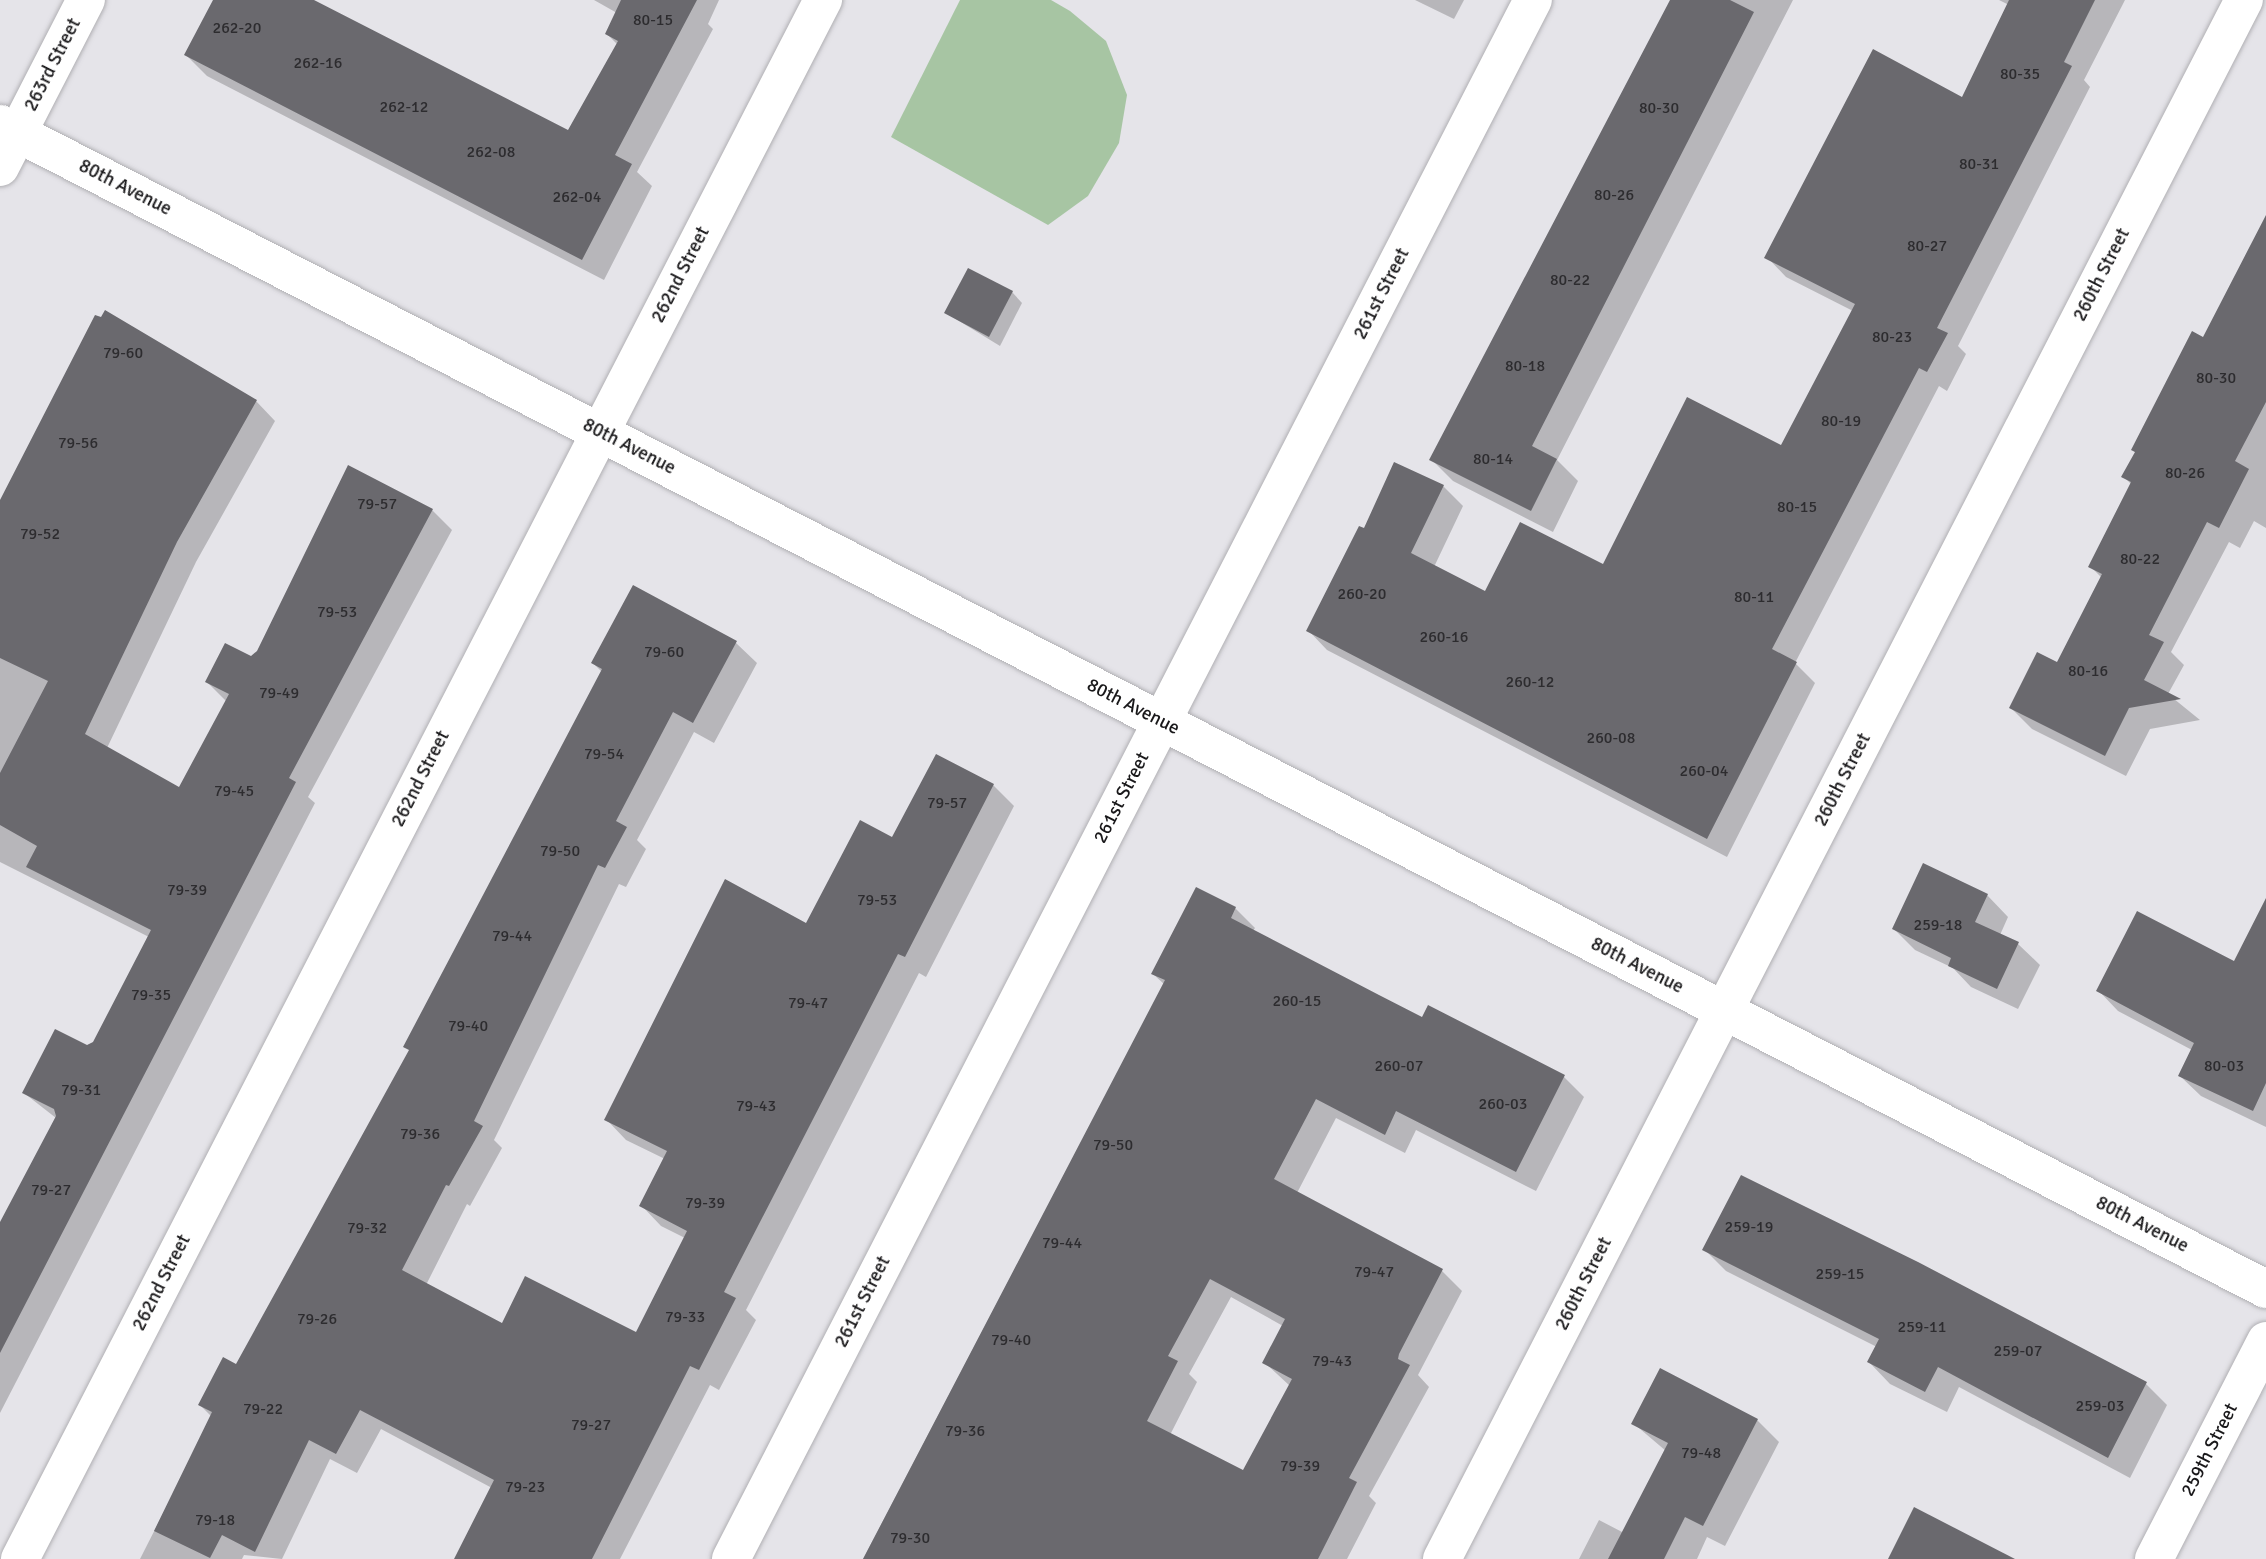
<!DOCTYPE html>
<style>
body{margin:0}
#map{position:relative;width:2266px;height:1559px;overflow:hidden;background:#e5e4e9;font-family:Signika,sans-serif}
div>[style]{position:absolute}
.green>*{inset:0;background:#a7c5a3}
.shadow>*{inset:0;background:#0003}
.building>*{inset:0;background:#6a696e}
.roads{filter:drop-shadow(0 0 2px #b0afb3) drop-shadow(0 0 2px #b0afb3)}
.street>*{height:38px;margin:-19px;padding:0 19px;transform-origin:19px;border-radius:19px;background:#fff}
span{translate:-50% -50%;white-space:nowrap;text-align:center;line-height:1.15;-webkit-text-stroke:7px #fff;paint-order:stroke}
.number-label{font-size:16px;color:#2d2c2f}
.number-label span{-webkit-text-stroke-width:0}
.street-label{font-size:19px;color:#19181a}
</style>
<div id="map">
<div class="green">
<div style="clip-path:polygon(960px 0,1051px 0,1070px 11px,1106px 41px,1127px 95px,1119px 143px,1088px 196px,1048px 225px,891px 137px)"></div>
</div>
<div class="shadow">
<div style="clip-path:polygon(216px 0,310px 0,568px 133px,618px 45px,607px 34px,617px 13px,594px 0,719px 0,708px 24px,713px 29px,637px 172px,652px 186px,604px 280px,207px 76px,186px 55px)"></div>
<div style="clip-path:polygon(1415px 0,1464px 0,1454px 19px)"></div>
<div style="clip-path:polygon(1671px 0,1793px 0,1557px 460px,1578px 481px,1553px 532px,1453px 481px,1432px 460px)"></div>
<div style="clip-path:polygon(1999px 0,2125px 0,2084px 80px,2090px 87px,1958px 346px,1966px 354px,1947px 391px,1939px 386px,1795px 663px,1815px 683px,1727px 857px,1327px 650px,1308px 630px,1365px 531px,1443px 486px,1463px 506px,1434px 567px,1486px 594px,1604px 567px,1781px 448px,1853px 311px,1786px 277px,1767px 257px,1962px 99px,2009px 5px)"></div>
<div style="clip-path:polygon(2266px 219px,2266px 528px,2254px 521px,2240px 548px,2229px 542px,2171px 652px,2184px 665px,2168px 694px,2200px 720px,2150px 729px,2126px 776px,2032px 729px,2011px 708px,2058px 664px,2102px 578px,2090px 566px,2132px 485px,2124px 477px,2136px 453px,2133px 450px,2204px 339px)"></div>
<div style="clip-path:polygon(1012px 292px,1022px 303px,1000px 346px,946px 313px)"></div>
<div style="clip-path:polygon(256px 401px,275px 421px,196px 562px,107px 748px,180px 789px,227px 702px,207px 682px,252px 658px,432px 510px,452px 530px,308px 797px,315px 803px,0 1413px,0 1226px,56px 1118px,24px 1093px,94px 1043px,149px 937px,0 862px,0 500px)"></div>
<div style="clip-path:polygon(633px 587px,736px 643px,757px 663px,714px 743px,694px 732px,637px 840px,646px 849px,626px 887px,619px 884px,494px 1140px,502px 1148px,470px 1206px,467px 1204px,426px 1285px,502px 1325px,636px 1335px,685px 1238px,661px 1226px,641px 1205px,665px 1159px,626px 1140px,606px 1119px,893px 840px,993px 785px,1014px 806px,926px 977px,919px 973px,746px 1310px,756px 1320px,719px 1390px,710px 1385px,620px 1559px,455px 1559px,492px 1488px,381px 1429px,357px 1473px,330px 1459px,282px 1559px,244px 1555px,242px 1559px,140px 1559px,212px 1417px,200px 1405px,237px 1367px,410px 1051px,602px 672px,593px 663px)"></div>
<div style="clip-path:polygon(1987px 895px,2008px 917px,2000px 935px,2018px 944px,2040px 965px,2018px 1009px,1971px 987px,1953px 968px,1915px 950px,1894px 929px)"></div>
<div style="clip-path:polygon(2266px 904px,2266px 1127px,2201px 1096px,2180px 1076px,2192px 1050px,2118px 1011px,2098px 990px,2235px 964px)"></div>
<div style="clip-path:polygon(evenodd,1235px 908px,1255px 928px,1253px 931px,1423px 1019px,1429px 1008px,1564px 1077px,1584px 1097px,1536px 1191px,1416px 1130px,1405px 1153px,1336px 1118px,1297px 1193px,1442px 1271px,1462px 1291px,1418px 1375px,1429px 1387px,1369px 1496px,1376px 1503px,1347px 1559px,863px 1559px,1164px 984px,1153px 974px,1235px 908px,1231px 1297px,1283px 1326px,1264px 1362px,1290px 1386px,1244px 1472px,1170px 1435px,1197px 1382px,1189px 1374px,1231px 1297px)"></div>
<div style="clip-path:polygon(1705px 1250px,2146px 1384px,2167px 1405px,2130px 1478px,1959px 1387px,1947px 1412px,1890px 1384px,1869px 1362px,1877px 1347px,1726px 1271px)"></div>
<div style="clip-path:polygon(1757px 1420px,1779px 1442px,1725px 1546px,1707px 1537px,1697px 1559px,1579px 1559px,1599px 1520px,1624px 1533px,1666px 1451px,1633px 1423px)"></div>
</div>
<div class="building">
<div style="clip-path:polygon(213px 0,314px 0,568px 130px,618px 41px,605px 34px,621px 0,697px 0,615px 155px,632px 164px,582px 260px,184px 55px)"></div>
<div style="clip-path:polygon(1670px 0,1730px 0,1754px 12px,1532px 446px,1557px 459px,1531px 511px,1429px 460px)"></div>
<div style="clip-path:polygon(2009px 0,2095px 0,2064px 62px,2072px 66px,1937px 328px,1948px 333px,1927px 372px,1919px 368px,1772px 649px,1797px 662px,1707px 839px,1306px 631px,1359px 526px,1364px 528px,1394px 462px,1444px 485px,1411px 553px,1485px 591px,1520px 522px,1603px 564px,1687px 397px,1781px 445px,1855px 304px,1764px 258px,1873px 49px,1962px 97px)"></div>
<div style="clip-path:polygon(2266px 215px,2266px 402px,2235px 461px,2249px 469px,2219px 528px,2207px 522px,2149px 635px,2164px 642px,2144px 680px,2181px 699px,2129px 708px,2105px 756px,2009px 708px,2037px 652px,2057px 662px,2102px 574px,2088px 567px,2131px 482px,2121px 477px,2135px 452px,2131px 450px,2192px 331px,2203px 337px)"></div>
<div style="clip-path:polygon(968px 268px,1013px 291px,989px 337px,944px 313px)"></div>
<div style="clip-path:polygon(105px 310px,257px 400px,177px 542px,85px 734px,179px 787px,229px 694px,205px 682px,225px 643px,251px 656px,257px 651px,348px 465px,433px 509px,289px 778px,296px 782px,0 1353px,0 1222px,56px 1116px,54px 1109px,22px 1093px,55px 1029px,87px 1045px,93px 1042px,151px 930px,26px 867px,37px 846px,0 825px,0 773px,48px 681px,0 658px,0 500px,95px 315px,101px 317px)"></div>
<div style="clip-path:polygon(633px 585px,737px 641px,693px 723px,673px 712px,616px 821px,627px 827px,605px 868px,598px 865px,474px 1121px,483px 1126px,449px 1186px,446px 1185px,402px 1270px,502px 1323px,525px 1276px,636px 1332px,687px 1231px,639px 1206px,667px 1151px,604px 1120px,725px 879px,806px 923px,860px 820px,892px 837px,936px 754px,994px 784px,905px 957px,898px 954px,724px 1292px,736px 1298px,699px 1370px,690px 1366px,592px 1559px,454px 1559px,494px 1480px,360px 1410px,336px 1454px,309px 1440px,255px 1552px,222px 1535px,210px 1558px,154px 1531px,212px 1412px,198px 1405px,223px 1357px,236px 1364px,409px 1050px,403px 1047px,602px 669px,591px 663px)"></div>
<div style="clip-path:polygon(1923px 863px,1988px 894px,1975px 922px,2019px 942px,1997px 989px,1948px 966px,1951px 958px,1892px 929px)"></div>
<div style="clip-path:polygon(evenodd,1196px 887px,1236px 907px,1231px 918px,1379px 995px,1422px 1017px,1428px 1005px,1565px 1075px,1516px 1172px,1396px 1111px,1385px 1135px,1316px 1099px,1274px 1179px,1443px 1269px,1399px 1354px,1398px 1359px,1410px 1365px,1349px 1478px,1357px 1482px,1318px 1559px,863px 1559px,1165px 980px,1151px 974px,1196px 887px,1210px 1279px,1285px 1319px,1262px 1363px,1292px 1379px,1243px 1470px,1147px 1421px,1178px 1361px,1168px 1356px,1210px 1279px)"></div>
<div style="clip-path:polygon(2266px 898px,2266px 1083px,2253px 1111px,2178px 1076px,2194px 1043px,2096px 991px,2137px 911px,2234px 961px)"></div>
<div style="clip-path:polygon(1741px 1175px,1918px 1262px,2147px 1382px,2108px 1458px,1938px 1367px,1925px 1392px,1867px 1362px,1879px 1339px,1702px 1250px)"></div>
<div style="clip-path:polygon(1660px 1368px,1758px 1419px,1703px 1526px,1685px 1517px,1664px 1559px,1608px 1559px,1668px 1443px,1631px 1424px)"></div>
<div style="clip-path:polygon(1914px 1507px,2015px 1559px,1888px 1559px)"></div>
</div>
<div class="roads">
<div class="street">
<div style="left:0;top:124px;width:2548px;rotate:27.21deg"></div>
<div style="left:0;top:167px;width:188px;rotate:-62.8deg"></div>
<div style="left:20px;top:1559px;width:1754px;rotate:-62.75deg"></div>
<div style="left:731px;top:1559px;width:1753px;rotate:-62.78deg"></div>
<div style="left:1442px;top:1559px;width:1753px;rotate:-62.78deg"></div>
<div style="left:2154px;top:1559px;width:245px;rotate:-62.8deg"></div>
</div>
</div>
<div class="number-label">
<span style="left:653px;top:20px">80-15</span>
<span style="left:237px;top:28px">262-20</span>
<span style="left:318px;top:63px">262-16</span>
<span style="left:2020px;top:74px">80-35</span>
<span style="left:404px;top:107px">262-12</span>
<span style="left:1659px;top:108px">80-30</span>
<span style="left:491px;top:152px">262-08</span>
<span style="left:1979px;top:164px">80-31</span>
<span style="left:1614px;top:195px">80-26</span>
<span style="left:577px;top:197px">262-04</span>
<span style="left:1927px;top:246px">80-27</span>
<span style="left:1570px;top:280px">80-22</span>
<span style="left:1892px;top:337px">80-23</span>
<span style="left:123px;top:353px">79-60</span>
<span style="left:1525px;top:366px">80-18</span>
<span style="left:2216px;top:378px">80-30</span>
<span style="left:1841px;top:421px">80-19</span>
<span style="left:78px;top:443px">79-56</span>
<span style="left:1493px;top:459px">80-14</span>
<span style="left:2185px;top:473px">80-26</span>
<span style="left:377px;top:504px">79-57</span>
<span style="left:1797px;top:507px">80-15</span>
<span style="left:40px;top:534px">79-52</span>
<span style="left:2140px;top:559px">80-22</span>
<span style="left:1362px;top:594px">260-20</span>
<span style="left:1754px;top:597px">80-11</span>
<span style="left:337px;top:612px">79-53</span>
<span style="left:1444px;top:637px">260-16</span>
<span style="left:664px;top:652px">79-60</span>
<span style="left:2088px;top:671px">80-16</span>
<span style="left:1530px;top:682px">260-12</span>
<span style="left:279px;top:693px">79-49</span>
<span style="left:1611px;top:738px">260-08</span>
<span style="left:604px;top:754px">79-54</span>
<span style="left:1704px;top:771px">260-04</span>
<span style="left:234px;top:791px">79-45</span>
<span style="left:947px;top:803px">79-57</span>
<span style="left:560px;top:851px">79-50</span>
<span style="left:187px;top:890px">79-39</span>
<span style="left:877px;top:900px">79-53</span>
<span style="left:1938px;top:925px">259-18</span>
<span style="left:512px;top:936px">79-44</span>
<span style="left:151px;top:995px">79-35</span>
<span style="left:1297px;top:1001px">260-15</span>
<span style="left:808px;top:1003px">79-47</span>
<span style="left:468px;top:1026px">79-40</span>
<span style="left:1399px;top:1066px">260-07</span>
<span style="left:2224px;top:1066px">80-03</span>
<span style="left:81px;top:1090px">79-31</span>
<span style="left:1503px;top:1104px">260-03</span>
<span style="left:756px;top:1106px">79-43</span>
<span style="left:420px;top:1134px">79-36</span>
<span style="left:1113px;top:1145px">79-50</span>
<span style="left:51px;top:1190px">79-27</span>
<span style="left:705px;top:1203px">79-39</span>
<span style="left:1749px;top:1227px">259-19</span>
<span style="left:367px;top:1228px">79-32</span>
<span style="left:1062px;top:1243px">79-44</span>
<span style="left:1374px;top:1272px">79-47</span>
<span style="left:1840px;top:1274px">259-15</span>
<span style="left:685px;top:1317px">79-33</span>
<span style="left:317px;top:1319px">79-26</span>
<span style="left:1922px;top:1327px">259-11</span>
<span style="left:1011px;top:1340px">79-40</span>
<span style="left:2018px;top:1351px">259-07</span>
<span style="left:1332px;top:1361px">79-43</span>
<span style="left:2100px;top:1406px">259-03</span>
<span style="left:263px;top:1409px">79-22</span>
<span style="left:591px;top:1425px">79-27</span>
<span style="left:965px;top:1431px">79-36</span>
<span style="left:1701px;top:1453px">79-48</span>
<span style="left:1300px;top:1466px">79-39</span>
<span style="left:525px;top:1487px">79-23</span>
<span style="left:215px;top:1520px">79-18</span>
<span style="left:910px;top:1538px">79-30</span>
</div>
<div class="street-label">
<span style="left:53px;top:65px;rotate:-63deg">263rd Street</span>
<span style="left:125px;top:188px;rotate:27deg">80th Avenue</span>
<span style="left:681px;top:275px;rotate:-63deg">262nd Street</span>
<span style="left:2102px;top:275px;rotate:-63deg">260th Street</span>
<span style="left:1382px;top:294px;rotate:-63deg">261st Street</span>
<span style="left:629px;top:447px;rotate:27deg">80th Avenue</span>
<span style="left:1133px;top:707px;rotate:27deg">80th Avenue</span>
<span style="left:421px;top:779px;rotate:-63deg">262nd Street</span>
<span style="left:1843px;top:780px;rotate:-63deg">260th Street</span>
<span style="left:1122px;top:798px;rotate:-63deg">261st Street</span>
<span style="left:1637px;top:966px;rotate:27deg">80th Avenue</span>
<span style="left:2142px;top:1225px;rotate:27deg">80th Avenue</span>
<span style="left:162px;top:1283px;rotate:-63deg">262nd Street</span>
<span style="left:1584px;top:1284px;rotate:-63deg">260th Street</span>
<span style="left:863px;top:1302px;rotate:-63deg">261st Street</span>
<span style="left:2210px;top:1450px;rotate:-63deg">259th Street</span>
</div>
</div>
